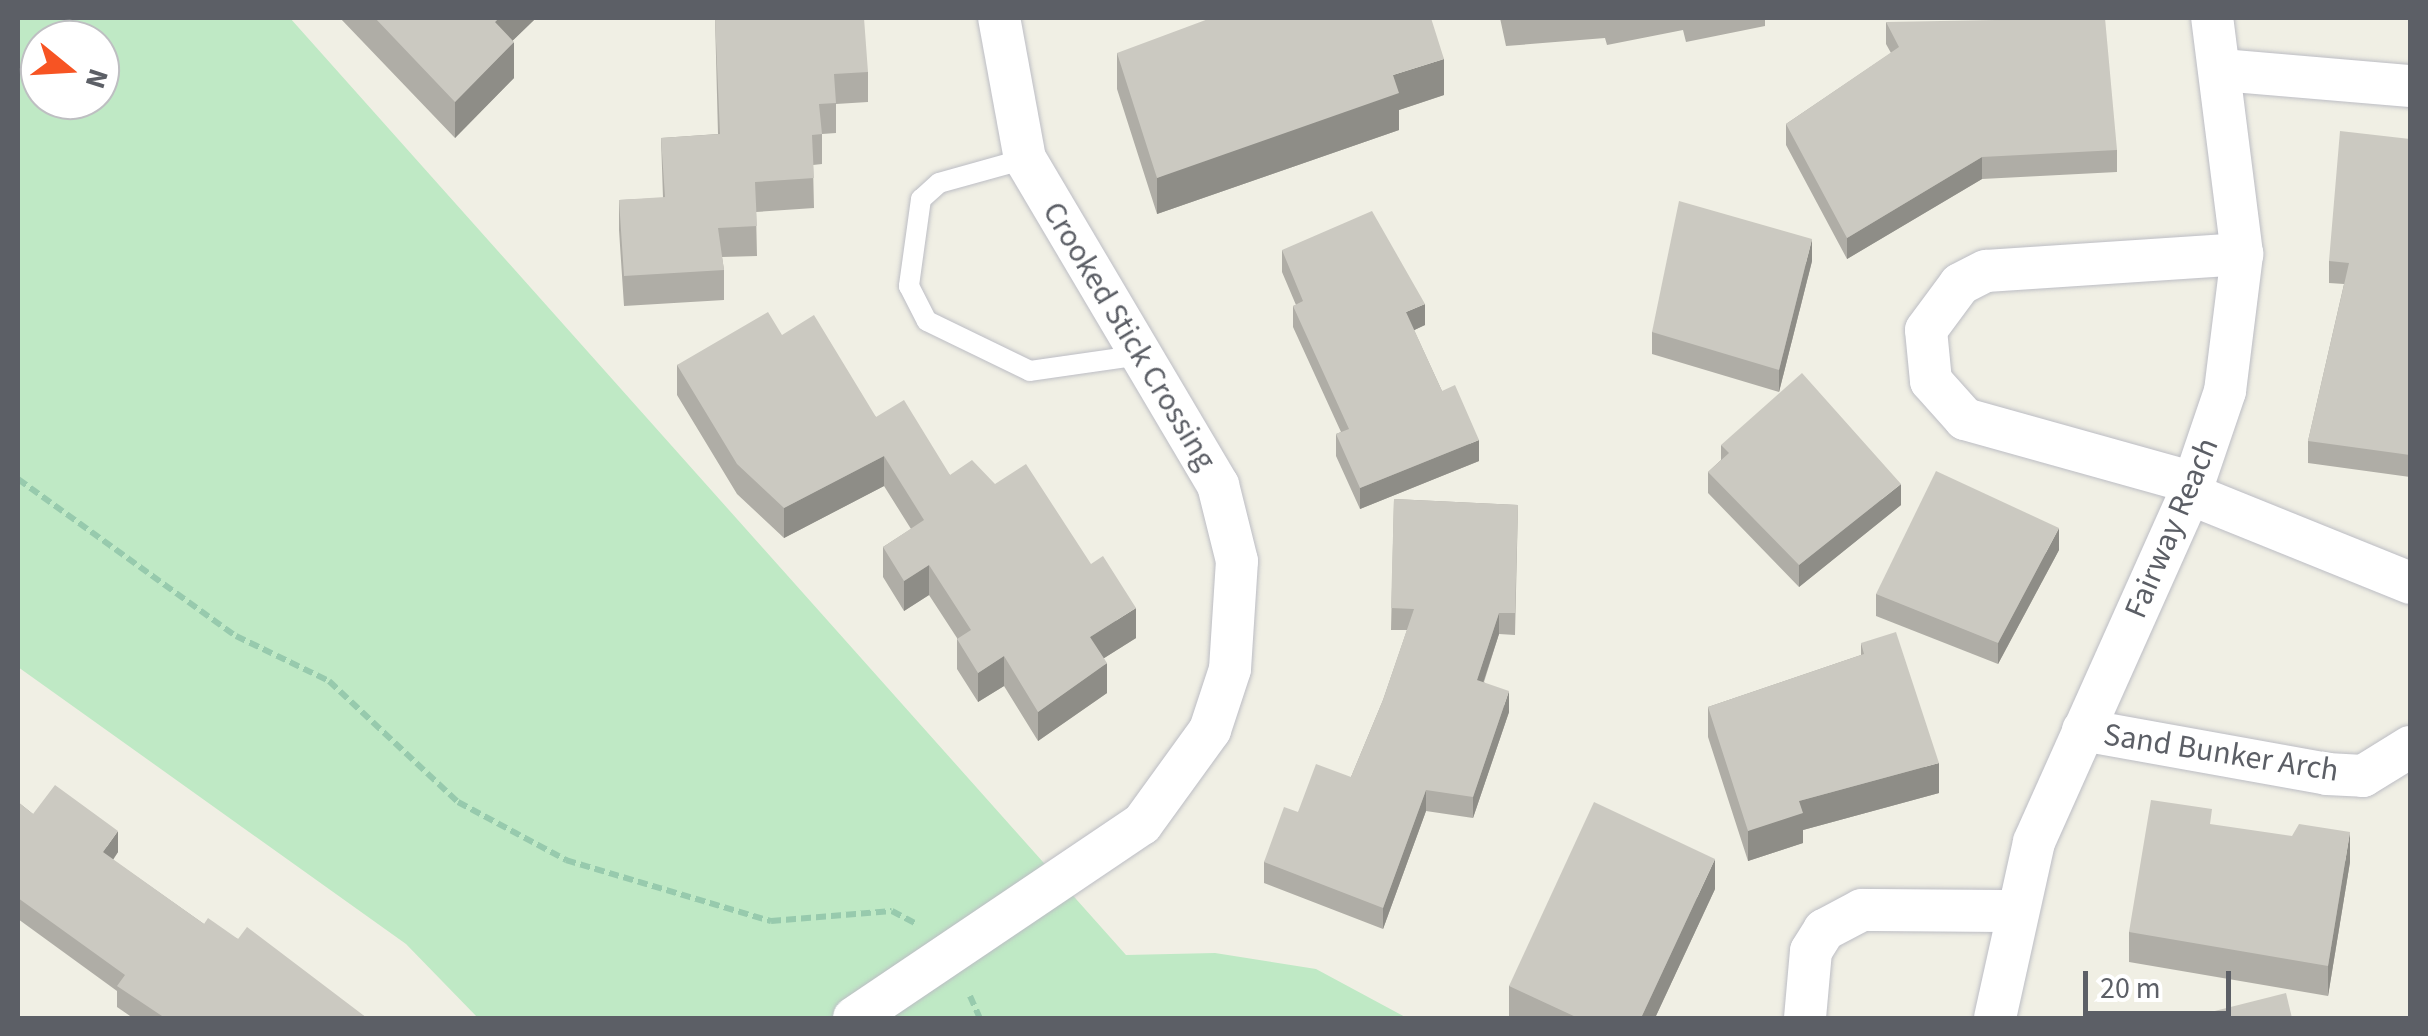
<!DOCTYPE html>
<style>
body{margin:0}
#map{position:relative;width:2428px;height:1036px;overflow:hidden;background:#f0efe4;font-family:"Source Sans 3",sans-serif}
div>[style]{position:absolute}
.green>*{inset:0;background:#bfe9c5}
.path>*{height:6px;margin-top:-3px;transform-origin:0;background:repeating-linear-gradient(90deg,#97caad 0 10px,transparent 0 15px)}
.roads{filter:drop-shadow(0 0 2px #bcbdc4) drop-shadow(0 0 2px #bcbdc4)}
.lane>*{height:20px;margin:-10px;padding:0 10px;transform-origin:10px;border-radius:10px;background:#fff}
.street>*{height:42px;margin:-21px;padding:0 21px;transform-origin:21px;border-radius:21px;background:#fff}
.wall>*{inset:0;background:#afada6}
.shaded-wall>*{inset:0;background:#8e8d87}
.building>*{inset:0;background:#cbc9c1}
span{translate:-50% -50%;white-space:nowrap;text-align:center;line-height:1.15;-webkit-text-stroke:8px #fff;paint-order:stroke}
.street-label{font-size:32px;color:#5c5f66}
.frame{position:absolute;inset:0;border:20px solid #5c5f66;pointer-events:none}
.north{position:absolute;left:20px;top:20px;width:100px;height:100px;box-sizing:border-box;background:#fff;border:2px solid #bebfc2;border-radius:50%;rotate:108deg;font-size:28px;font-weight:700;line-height:40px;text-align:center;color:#5c5f66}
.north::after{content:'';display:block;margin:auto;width:35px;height:45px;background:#f75423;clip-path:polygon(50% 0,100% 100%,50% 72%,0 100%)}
.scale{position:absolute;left:2083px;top:971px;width:148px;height:45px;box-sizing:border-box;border:5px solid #5c5f66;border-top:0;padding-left:12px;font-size:30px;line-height:35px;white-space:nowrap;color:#5c5f66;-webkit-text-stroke:8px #fff;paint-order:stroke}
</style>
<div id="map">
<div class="green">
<div style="clip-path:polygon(evenodd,18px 18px,290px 18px,1126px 955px,1215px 953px,1316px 969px,1407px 1018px,478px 1018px,406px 944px,18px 667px,18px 18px,40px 40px,100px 40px,100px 100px,40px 100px,40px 40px)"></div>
</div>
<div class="path">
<div style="left:18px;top:479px;width:269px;rotate:35.8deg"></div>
<div style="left:236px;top:636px;width:103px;rotate:25.8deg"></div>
<div style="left:329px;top:681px;width:177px;rotate:43.2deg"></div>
<div style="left:458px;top:802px;width:123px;rotate:28.2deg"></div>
<div style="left:566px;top:860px;width:214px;rotate:16.6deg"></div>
<div style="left:771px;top:921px;width:121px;rotate:-4.7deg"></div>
<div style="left:892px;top:911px;width:26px;rotate:28deg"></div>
<div style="left:970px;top:996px;width:24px;rotate:66deg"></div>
</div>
<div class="roads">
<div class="lane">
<div style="left:1025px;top:159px;width:89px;rotate:164.4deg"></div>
<div style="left:939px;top:183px;width:24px;rotate:138deg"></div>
<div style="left:921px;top:199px;width:88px;rotate:97.9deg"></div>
<div style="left:909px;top:286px;width:39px;rotate:63deg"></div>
<div style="left:927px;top:321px;width:114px;rotate:25.9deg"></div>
<div style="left:1030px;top:371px;width:112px;rotate:-8.2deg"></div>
</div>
<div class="street">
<div style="left:2222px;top:70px;width:189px;rotate:4.9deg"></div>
<div style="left:2194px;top:483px;width:238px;rotate:-164.4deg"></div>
<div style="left:1965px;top:419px;width:51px;rotate:-131.8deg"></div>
<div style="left:1931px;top:381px;width:51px;rotate:-95.6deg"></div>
<div style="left:1926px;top:330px;width:57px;rotate:-53.5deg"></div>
<div style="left:1960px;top:284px;width:29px;rotate:-27deg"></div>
<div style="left:1986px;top:271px;width:257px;rotate:-3.8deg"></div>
<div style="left:2190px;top:494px;width:237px;rotate:22deg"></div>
<div style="left:2083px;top:730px;width:248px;rotate:10.2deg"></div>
<div style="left:2327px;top:774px;width:36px;rotate:3deg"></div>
<div style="left:2363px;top:776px;width:55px;rotate:-31.7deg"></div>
<div style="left:854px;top:1018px;width:347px;rotate:-34deg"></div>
<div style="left:1142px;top:824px;width:116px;rotate:-54.1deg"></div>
<div style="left:1210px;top:730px;width:64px;rotate:-71.8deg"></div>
<div style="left:1230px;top:669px;width:108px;rotate:-86.3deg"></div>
<div style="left:1237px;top:561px;width:78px;rotate:-104deg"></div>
<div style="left:1218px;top:485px;width:379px;rotate:-120.6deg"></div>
<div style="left:1025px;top:159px;width:143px;rotate:-100.4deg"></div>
<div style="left:1805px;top:1018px;width:67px;rotate:-84.9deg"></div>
<div style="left:1811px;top:951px;width:25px;rotate:-58deg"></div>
<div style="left:1824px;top:930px;width:43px;rotate:-27.8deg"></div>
<div style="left:1862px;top:910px;width:152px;rotate:0.4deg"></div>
<div style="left:1995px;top:1018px;width:180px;rotate:-77.5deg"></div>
<div style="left:2034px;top:842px;width:381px;rotate:-65.9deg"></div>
<div style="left:2190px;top:494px;width:109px;rotate:-71.2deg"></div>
<div style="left:2225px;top:391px;width:138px;rotate:-82.9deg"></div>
<div style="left:2242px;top:254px;width:238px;rotate:-97.2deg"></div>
</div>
</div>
<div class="wall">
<div style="clip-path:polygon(340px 18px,534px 18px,534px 20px,513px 40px,514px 78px,455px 138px)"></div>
<div style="clip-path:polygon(715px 18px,868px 72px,868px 102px,836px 104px,836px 133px,822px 134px,822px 164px,813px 165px,814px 208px,756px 212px,757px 256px,722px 257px,724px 270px,724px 300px,624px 306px,619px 230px,619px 200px,663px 198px,661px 138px,718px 134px)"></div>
<div style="clip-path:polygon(1500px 18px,1765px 18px,1765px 26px,1686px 42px,1683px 30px,1607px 45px,1605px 38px,1506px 46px)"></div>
<div style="clip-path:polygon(1886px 22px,2117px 150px,2117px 172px,1982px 179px,1847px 259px,1786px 145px,1786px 124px,1891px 53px,1886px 44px)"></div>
<div style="clip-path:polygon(1117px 53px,1444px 95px,1399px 110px,1399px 130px,1157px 214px,1117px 89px)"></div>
<div style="clip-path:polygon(2410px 139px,2410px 477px,2308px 463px,2308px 441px,2344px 284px,2329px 283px,2329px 261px)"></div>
<div style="clip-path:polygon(1282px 250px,1425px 325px,1414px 330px,1442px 391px,1479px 461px,1360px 509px,1336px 456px,1336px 434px,1341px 432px,1293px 327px,1293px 306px,1296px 305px,1282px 272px)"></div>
<div style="clip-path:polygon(1812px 261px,1779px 392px,1652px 354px,1652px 332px)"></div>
<div style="clip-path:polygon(782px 335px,876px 417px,950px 475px,1136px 638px,1104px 658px,1107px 693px,1038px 741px,1004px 686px,978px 702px,957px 669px,957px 638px,929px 595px,904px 611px,883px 577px,883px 547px,911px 529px,884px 486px,784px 538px,737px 494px,677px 395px,677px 365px)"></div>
<div style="clip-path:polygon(1721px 445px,1901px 505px,1799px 587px,1708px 493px,1708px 472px,1721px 460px)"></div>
<div style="clip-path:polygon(1394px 499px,1518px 505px,1515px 635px,1499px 634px,1484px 682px,1509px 712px,1473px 818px,1426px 811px,1383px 929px,1264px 883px,1264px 862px,1298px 812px,1351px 777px,1383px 700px,1407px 630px,1391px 630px)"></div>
<div style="clip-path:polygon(2059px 550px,1998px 664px,1876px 616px,1876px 594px)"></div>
<div style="clip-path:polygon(1861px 643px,1939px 793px,1803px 830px,1803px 843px,1748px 861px,1708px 737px,1708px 707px,1861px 655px)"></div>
<div style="clip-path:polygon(18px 802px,33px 814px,118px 852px,113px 860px,204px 924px,238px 939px,367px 1018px,133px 1018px,117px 1007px,117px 991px,18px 919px)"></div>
<div style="clip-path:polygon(2212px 825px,2350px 862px,2328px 996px,2129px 962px,2129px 932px)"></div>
<div style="clip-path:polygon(1715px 889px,1655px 1018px,1514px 1018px,1509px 1016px,1509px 986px)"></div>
</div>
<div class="shaded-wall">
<div style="clip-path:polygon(499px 18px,534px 18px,534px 20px,495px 58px,495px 22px)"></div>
<div style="clip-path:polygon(514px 42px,514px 78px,455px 138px,455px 102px)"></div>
<div style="clip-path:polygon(1444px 59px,1444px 95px,1399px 110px,1399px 130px,1157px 214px,1157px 178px,1393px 75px)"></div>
<div style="clip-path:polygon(1982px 157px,1982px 179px,1847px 259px,1847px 238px)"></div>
<div style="clip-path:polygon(1812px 239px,1812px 261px,1779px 392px,1779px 370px)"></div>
<div style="clip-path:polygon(1425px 304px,1425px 325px,1406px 334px,1406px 312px)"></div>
<div style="clip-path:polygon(1479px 440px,1479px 461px,1360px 509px,1360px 488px)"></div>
<div style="clip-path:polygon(884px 456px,884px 486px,784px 538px,784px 508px)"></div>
<div style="clip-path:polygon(1901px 484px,1901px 505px,1799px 587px,1799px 565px)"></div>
<div style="clip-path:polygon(2059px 528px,2059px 550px,1998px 664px,1998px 643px)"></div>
<div style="clip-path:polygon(929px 565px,929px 595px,904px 611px,904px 581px)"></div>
<div style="clip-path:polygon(1136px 608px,1136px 638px,1090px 667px,1090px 637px)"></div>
<div style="clip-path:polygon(1499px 613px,1499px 634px,1477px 701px,1477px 680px)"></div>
<div style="clip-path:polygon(1004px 656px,1004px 686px,978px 702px,978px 673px)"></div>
<div style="clip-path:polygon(1107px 663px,1107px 693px,1038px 741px,1038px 712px)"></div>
<div style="clip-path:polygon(1509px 691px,1509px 712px,1473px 818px,1473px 797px)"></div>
<div style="clip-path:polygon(1939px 763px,1939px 793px,1803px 830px,1803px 843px,1748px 861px,1748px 831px,1799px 801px)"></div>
<div style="clip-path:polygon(1426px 790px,1426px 811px,1383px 929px,1383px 908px)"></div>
<div style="clip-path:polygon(118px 831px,118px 852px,103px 874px,103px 852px)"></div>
<div style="clip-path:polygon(2350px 832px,2350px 862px,2328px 996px,2328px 966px)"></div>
<div style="clip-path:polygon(1715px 859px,1715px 889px,1655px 1018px,1641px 1018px)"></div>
</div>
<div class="building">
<div style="clip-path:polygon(375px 18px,499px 18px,495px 22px,514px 42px,455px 102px)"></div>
<div style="clip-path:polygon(715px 18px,864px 18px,868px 72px,834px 74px,836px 103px,819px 104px,822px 134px,812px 135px,814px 178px,755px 182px,757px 226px,718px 228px,724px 270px,624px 276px,619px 200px,665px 197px,661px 138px,720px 134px)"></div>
<div style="clip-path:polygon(1211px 18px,1431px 18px,1444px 59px,1393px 75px,1399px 93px,1157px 178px,1117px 53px)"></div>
<div style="clip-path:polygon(2105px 18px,2117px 150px,1982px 157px,1847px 238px,1786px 124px,1899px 47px,1886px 22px)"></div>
<div style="clip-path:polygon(2340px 131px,2410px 139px,2410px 455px,2308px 441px,2349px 263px,2329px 261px)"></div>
<div style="clip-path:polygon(1679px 201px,1812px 239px,1779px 370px,1652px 332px)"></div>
<div style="clip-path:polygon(1372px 211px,1425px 304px,1406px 312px,1442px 391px,1455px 385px,1479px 440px,1360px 488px,1336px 434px,1349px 429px,1293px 306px,1303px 301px,1282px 250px)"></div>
<div style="clip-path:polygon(768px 312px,782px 335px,814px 315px,876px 417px,904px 400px,950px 475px,972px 460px,995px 484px,1026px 464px,1091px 564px,1103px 556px,1136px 608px,1090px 637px,1107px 663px,1038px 712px,1004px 656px,978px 673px,957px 639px,971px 630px,929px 565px,904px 581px,883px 547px,924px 520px,884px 456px,784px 508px,737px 464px,677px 365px)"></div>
<div style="clip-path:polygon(1802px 373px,1901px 484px,1799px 565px,1708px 472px,1729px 453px,1721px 445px)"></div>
<div style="clip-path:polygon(1936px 471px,2059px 528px,1998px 643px,1876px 594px)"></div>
<div style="clip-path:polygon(1394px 499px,1518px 505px,1515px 613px,1499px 613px,1477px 680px,1509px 691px,1473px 797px,1426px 790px,1383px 908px,1264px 862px,1284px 807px,1298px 812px,1316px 764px,1351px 777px,1383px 700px,1414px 609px,1391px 608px)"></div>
<div style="clip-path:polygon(1896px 632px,1939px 763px,1799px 801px,1803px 813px,1748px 831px,1708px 707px,1864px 654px,1861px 643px)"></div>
<div style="clip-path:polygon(55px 785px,118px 831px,103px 852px,204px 924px,208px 918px,238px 939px,247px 927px,367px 1018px,165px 1018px,117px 986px,125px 975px,18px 898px,18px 802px,33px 814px)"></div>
<div style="clip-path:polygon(2151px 800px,2212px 809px,2210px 824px,2292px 836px,2299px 824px,2350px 832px,2328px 966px,2129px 932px)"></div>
<div style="clip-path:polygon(1594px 802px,1715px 859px,1641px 1018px,1578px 1018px,1509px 986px)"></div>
<div style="clip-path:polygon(2286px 993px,2292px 1018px,2187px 1018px)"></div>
</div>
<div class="street-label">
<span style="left:1129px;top:336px;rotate:59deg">Crooked Stick Crossing</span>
<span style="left:2172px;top:528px;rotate:-67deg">Fairway Reach</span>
<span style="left:2221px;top:753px;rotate:9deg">Sand Bunker Arch</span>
</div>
<div class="frame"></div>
<div class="north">N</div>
<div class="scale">20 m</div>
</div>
